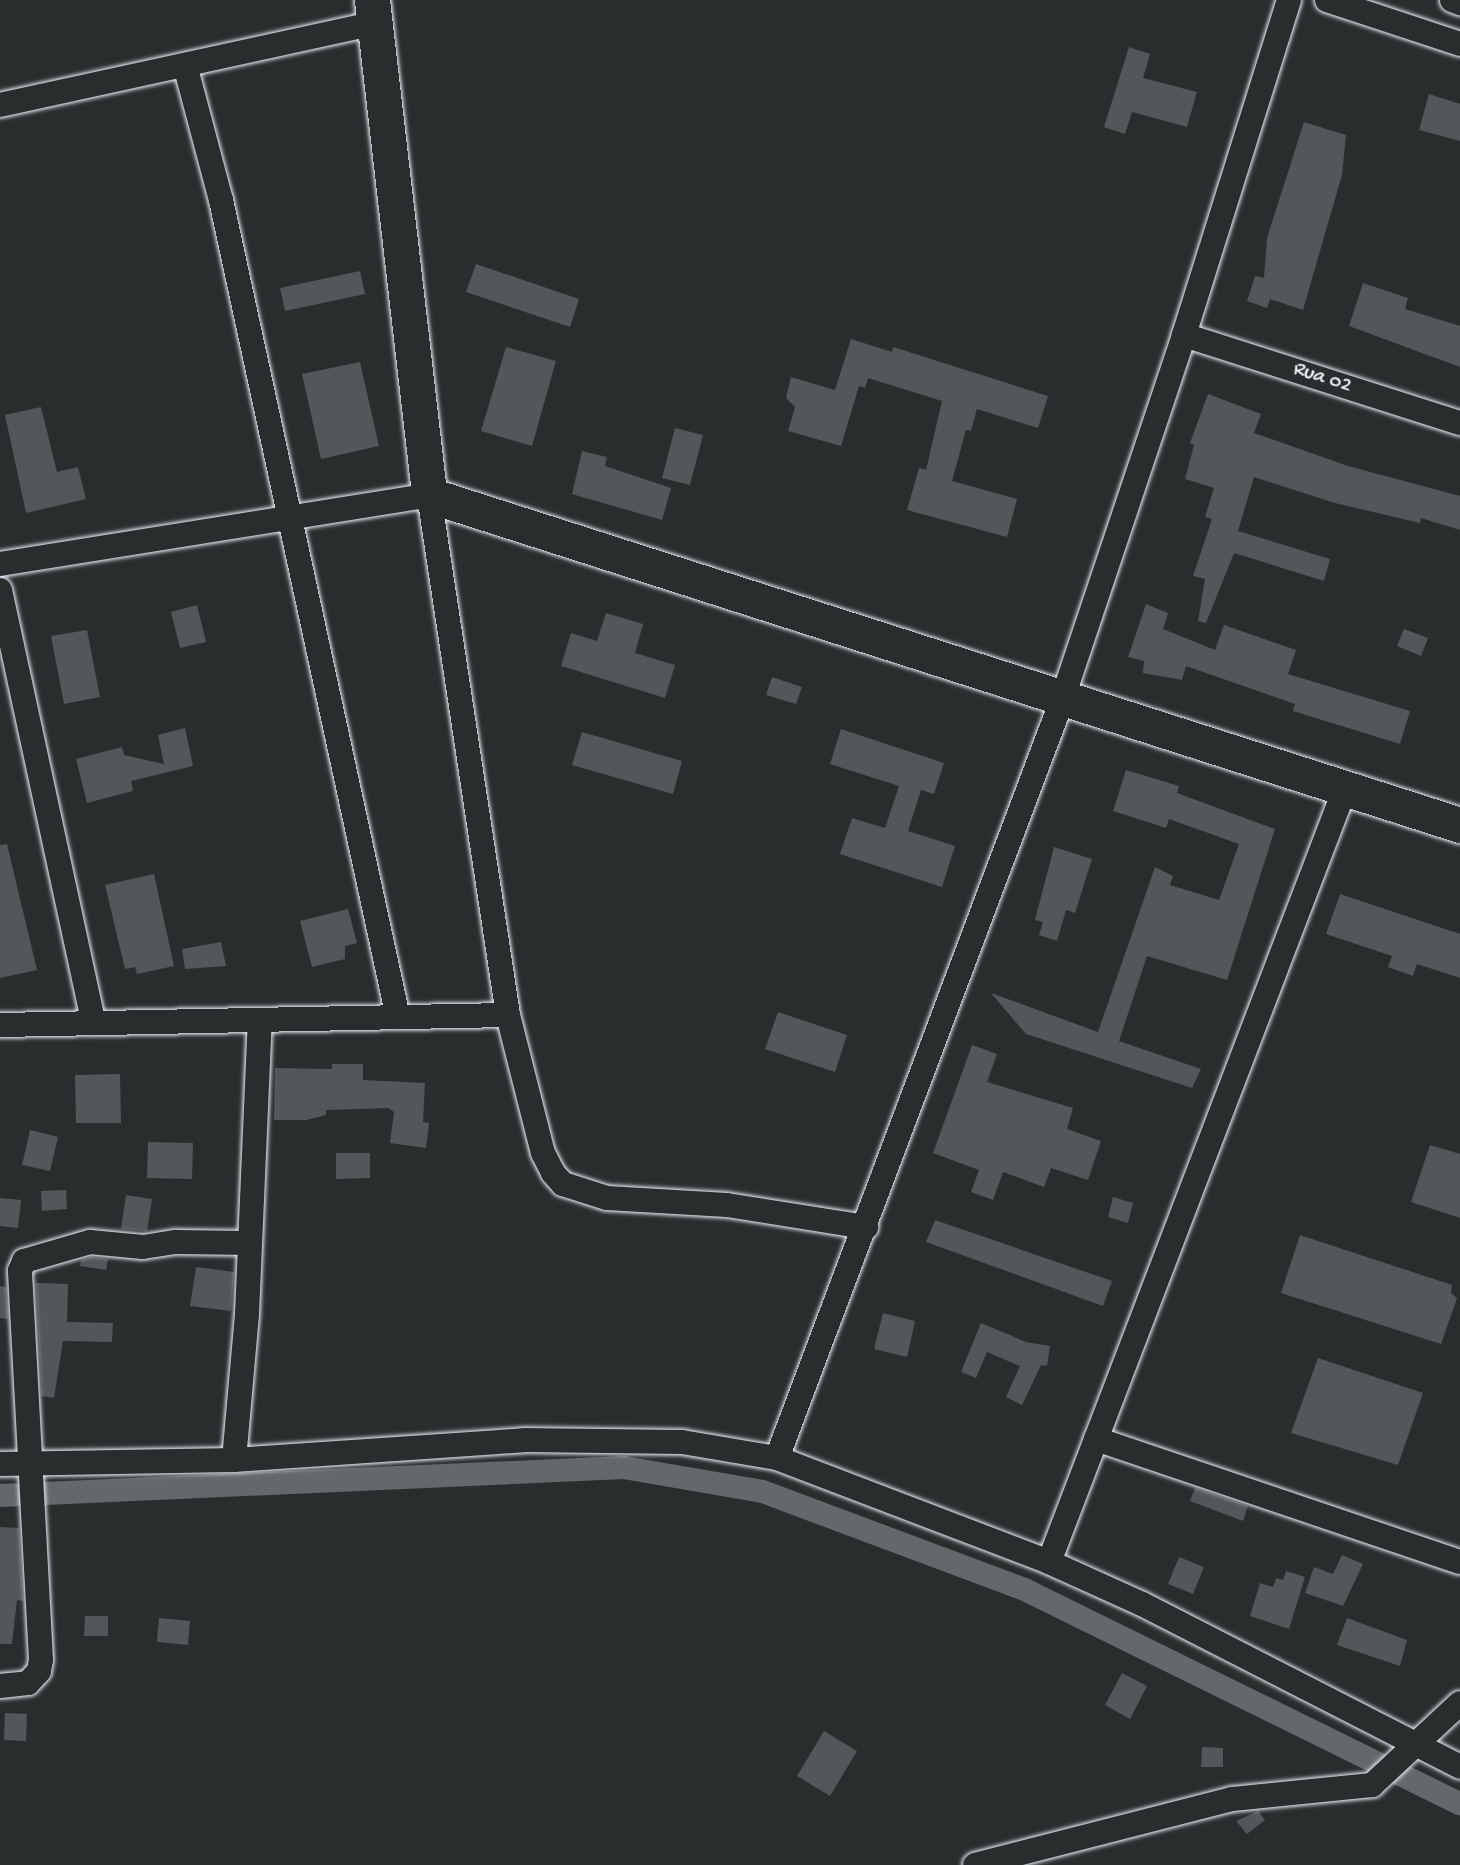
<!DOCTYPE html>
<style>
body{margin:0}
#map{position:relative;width:1460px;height:1865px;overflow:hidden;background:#2a2d2e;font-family:"Gochi Hand",sans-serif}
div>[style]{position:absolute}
.canal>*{height:23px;margin:-11.5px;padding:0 11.5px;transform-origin:11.5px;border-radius:11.5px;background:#63686b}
.building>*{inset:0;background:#535759}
.roads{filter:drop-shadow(0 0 2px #e8f1f8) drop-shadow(0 0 2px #e8f1f8)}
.street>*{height:24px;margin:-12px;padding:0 12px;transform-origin:12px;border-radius:12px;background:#2a2d2e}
.secondary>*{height:35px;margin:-17.5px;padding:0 17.5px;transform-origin:17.5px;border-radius:17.5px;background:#2a2d2e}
span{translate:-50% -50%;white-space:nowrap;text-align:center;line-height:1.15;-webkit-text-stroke:6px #2a2d2e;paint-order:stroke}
.street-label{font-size:21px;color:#e8f1f8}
</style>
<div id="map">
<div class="canal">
<div style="left:0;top:1495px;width:624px;rotate:-2.57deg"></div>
<div style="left:623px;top:1467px;width:141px;rotate:9.8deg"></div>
<div style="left:762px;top:1491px;width:280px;rotate:20.5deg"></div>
<div style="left:1024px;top:1589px;width:486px;rotate:26.2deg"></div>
</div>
<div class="building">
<div style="clip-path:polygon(1129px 47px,1150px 54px,1143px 78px,1197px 92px,1187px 127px,1132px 112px,1125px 134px,1104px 127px)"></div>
<div style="clip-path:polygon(1429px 94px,1460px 104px,1460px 141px,1419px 130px)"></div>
<div style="clip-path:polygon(1304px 122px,1346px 135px,1342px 175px,1303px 310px,1270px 299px,1267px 308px,1247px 301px,1255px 276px,1264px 278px,1267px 238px)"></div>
<div style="clip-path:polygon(476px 264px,579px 299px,570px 327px,466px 292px)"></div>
<div style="clip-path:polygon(360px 271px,365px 294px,285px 311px,280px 288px)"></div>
<div style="clip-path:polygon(1363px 283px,1408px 298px,1405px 309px,1460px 326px,1460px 367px,1349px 326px)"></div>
<div style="clip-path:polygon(851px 339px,892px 352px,893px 347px,1048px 396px,1038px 428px,977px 409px,971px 431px,966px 430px,952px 481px,1017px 499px,1007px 537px,907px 510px,919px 468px,926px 470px,942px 401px,868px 378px,865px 388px,859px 386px,841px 446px,788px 431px,795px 407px,786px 398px,791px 377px,835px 390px)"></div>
<div style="clip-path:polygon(506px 347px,556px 361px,532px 446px,481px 431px)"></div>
<div style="clip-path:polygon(360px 362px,379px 446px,321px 459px,302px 374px)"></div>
<div style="clip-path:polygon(1208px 394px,1261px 414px,1254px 433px,1348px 466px,1460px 496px,1460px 530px,1421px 518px,1420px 523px,1335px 503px,1254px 477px,1238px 531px,1330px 559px,1324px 581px,1234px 553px,1206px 623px,1198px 621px,1205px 579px,1193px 576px,1212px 519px,1205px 517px,1214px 488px,1185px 479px,1194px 445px,1190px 443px)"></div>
<div style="clip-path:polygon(41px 407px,57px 472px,78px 467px,86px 499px,26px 513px,5px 415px)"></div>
<div style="clip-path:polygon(675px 428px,703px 435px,690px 485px,662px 478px)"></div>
<div style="clip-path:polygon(582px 451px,607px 457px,605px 466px,671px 488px,662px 520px,572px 494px)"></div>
<div style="clip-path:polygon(1146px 604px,1168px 613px,1163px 629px,1215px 650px,1224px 625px,1296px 650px,1288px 674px,1410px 711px,1400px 744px,1293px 711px,1295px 704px,1186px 666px,1182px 680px,1143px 673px,1144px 661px,1128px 657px)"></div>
<div style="clip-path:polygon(197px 605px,206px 642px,180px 648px,171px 612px)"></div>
<div style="clip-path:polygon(606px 613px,643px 624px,635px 653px,675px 665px,665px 698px,561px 666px,571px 633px,597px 641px)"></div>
<div style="clip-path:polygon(1404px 629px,1428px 638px,1421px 656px,1397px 646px)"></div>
<div style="clip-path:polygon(87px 630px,100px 697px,64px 704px,51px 636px)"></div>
<div style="clip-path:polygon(772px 677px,802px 687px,796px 704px,766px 695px)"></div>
<div style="clip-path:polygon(185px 728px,193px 766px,131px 781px,133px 791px,87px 803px,76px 759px,122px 747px,124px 755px,164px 764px,158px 735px)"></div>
<div style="clip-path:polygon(841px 729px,944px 763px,934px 794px,921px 790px,908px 831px,955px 846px,942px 887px,840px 854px,852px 818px,885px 828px,899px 786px,830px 764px)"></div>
<div style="clip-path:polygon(582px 732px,682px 761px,673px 794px,572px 765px)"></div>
<div style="clip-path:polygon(1126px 770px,1179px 786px,1177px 793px,1275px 829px,1227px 980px,1147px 956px,1119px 1041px,1201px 1069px,1192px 1088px,1026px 1034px,991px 993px,1098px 1032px,1155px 867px,1173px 876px,1170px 885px,1219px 900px,1239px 844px,1169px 819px,1166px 828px,1113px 811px)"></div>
<div style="clip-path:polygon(7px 844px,37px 970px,0 978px,0 845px)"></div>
<div style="clip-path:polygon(1054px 847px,1092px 859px,1075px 913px,1066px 910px,1057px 941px,1039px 935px,1043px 922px,1035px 920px)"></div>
<div style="clip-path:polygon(154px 874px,174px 966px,137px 974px,135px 967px,125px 969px,105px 885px)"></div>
<div style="clip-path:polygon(1340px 894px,1460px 934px,1460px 978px,1417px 964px,1413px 976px,1388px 967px,1392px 956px,1326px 934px)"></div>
<div style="clip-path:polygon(348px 909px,357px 943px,345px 946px,345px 959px,312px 967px,300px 921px)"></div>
<div style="clip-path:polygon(221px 942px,226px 966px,185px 969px,182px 949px)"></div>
<div style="clip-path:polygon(778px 1012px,847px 1035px,835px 1072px,765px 1049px)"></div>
<div style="clip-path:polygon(972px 1045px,997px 1054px,987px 1082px,1073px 1108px,1067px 1129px,1101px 1141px,1088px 1180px,1051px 1168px,1044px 1187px,1003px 1172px,993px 1200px,971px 1192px,979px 1170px,933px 1153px)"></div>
<div style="clip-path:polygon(332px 1064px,363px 1064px,363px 1080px,425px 1083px,423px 1122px,429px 1123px,426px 1148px,390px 1143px,394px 1112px,388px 1108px,326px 1110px,326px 1115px,307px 1120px,274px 1120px,275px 1068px,332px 1069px)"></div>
<div style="clip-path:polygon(120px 1074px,121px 1123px,76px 1123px,75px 1075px)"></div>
<div style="clip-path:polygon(30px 1130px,58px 1137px,50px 1171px,22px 1165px)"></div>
<div style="clip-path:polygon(148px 1142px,193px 1143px,192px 1179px,147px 1178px)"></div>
<div style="clip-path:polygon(1430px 1145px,1460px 1154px,1460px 1218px,1411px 1202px)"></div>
<div style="clip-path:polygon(336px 1153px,370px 1153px,370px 1178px,336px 1179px)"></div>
<div style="clip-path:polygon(66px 1190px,67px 1209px,42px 1211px,41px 1191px)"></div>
<div style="clip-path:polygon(126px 1195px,152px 1199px,147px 1231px,121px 1229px)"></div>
<div style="clip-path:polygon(1113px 1197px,1133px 1203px,1128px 1223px,1108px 1217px)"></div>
<div style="clip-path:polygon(0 1198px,21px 1200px,18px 1228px,0 1226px)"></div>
<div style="clip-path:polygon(935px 1220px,1112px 1281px,1103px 1306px,926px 1242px)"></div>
<div style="clip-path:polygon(1300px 1235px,1452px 1285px,1451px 1293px,1457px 1298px,1441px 1344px,1281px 1293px)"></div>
<div style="clip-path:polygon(91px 1257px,108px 1259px,106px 1270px,80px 1266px,81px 1260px)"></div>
<div style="clip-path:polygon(196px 1267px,234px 1272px,231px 1311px,190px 1306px)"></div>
<div style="clip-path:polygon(36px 1283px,68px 1284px,67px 1322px,113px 1323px,112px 1342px,63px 1341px,54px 1398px,42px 1396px)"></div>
<div style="clip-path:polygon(0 1286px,6px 1287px,8px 1319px,0 1318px)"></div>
<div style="clip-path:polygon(883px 1313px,915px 1321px,907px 1357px,874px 1349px)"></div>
<div style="clip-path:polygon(981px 1323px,1026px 1342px,1050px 1346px,1047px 1366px,1041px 1365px,1022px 1405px,1006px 1397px,1020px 1366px,987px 1352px,976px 1378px,961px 1372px)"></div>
<div style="clip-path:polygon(1318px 1358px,1423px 1393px,1398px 1465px,1291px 1433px)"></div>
<div style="clip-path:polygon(1195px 1488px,1248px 1506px,1243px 1521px,1190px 1501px)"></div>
<div style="clip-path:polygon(0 1527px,19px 1528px,23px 1601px,17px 1600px,12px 1644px,0 1644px)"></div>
<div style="clip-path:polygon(1342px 1555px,1363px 1564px,1343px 1606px,1305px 1593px,1314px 1567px,1333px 1574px)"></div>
<div style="clip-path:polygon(1179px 1557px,1204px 1567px,1193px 1594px,1168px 1584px)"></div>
<div style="clip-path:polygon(1286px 1571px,1305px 1577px,1289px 1629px,1250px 1616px,1260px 1583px,1273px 1587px,1276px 1578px,1283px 1580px)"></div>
<div style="clip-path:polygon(85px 1616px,108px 1616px,108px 1636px,84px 1636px)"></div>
<div style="clip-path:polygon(159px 1618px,190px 1621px,188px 1645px,157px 1642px)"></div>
<div style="clip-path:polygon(1347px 1618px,1407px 1640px,1400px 1666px,1337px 1645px)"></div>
<div style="clip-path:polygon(1122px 1673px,1147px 1686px,1130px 1719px,1105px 1705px)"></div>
<div style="clip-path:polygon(5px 1713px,27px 1714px,26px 1741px,4px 1740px)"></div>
<div style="clip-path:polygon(824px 1731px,857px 1751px,830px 1796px,797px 1776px)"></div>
<div style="clip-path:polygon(1202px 1747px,1223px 1748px,1223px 1767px,1201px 1767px)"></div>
<div style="clip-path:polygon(1258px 1811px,1265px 1820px,1247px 1834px,1236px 1821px)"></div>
</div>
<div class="roads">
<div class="street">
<div style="left:1327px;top:0;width:140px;rotate:18.3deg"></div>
<div style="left:1452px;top:0;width:9px;rotate:21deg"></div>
<div style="left:185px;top:65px;width:140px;rotate:75.1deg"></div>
<div style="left:221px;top:200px;width:836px;rotate:77.78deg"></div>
<div style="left:0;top:105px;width:384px;rotate:-12.3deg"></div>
<div style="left:1184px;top:335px;width:290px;rotate:17.7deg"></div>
<div style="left:0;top:564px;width:435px;rotate:-9.1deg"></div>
<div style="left:429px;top:495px;width:526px;rotate:81.36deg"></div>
<div style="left:508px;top:1015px;width:142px;rotate:75.8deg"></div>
<div style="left:543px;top:1153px;width:22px;rotate:63deg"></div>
<div style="left:553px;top:1173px;width:15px;rotate:48deg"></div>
<div style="left:563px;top:1184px;width:46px;rotate:17.7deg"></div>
<div style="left:607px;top:1198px;width:120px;rotate:3.3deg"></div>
<div style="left:727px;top:1205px;width:141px;rotate:9deg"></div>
<div style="left:0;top:590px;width:443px;rotate:77.8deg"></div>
<div style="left:0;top:1025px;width:508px;rotate:-1.13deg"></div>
<div style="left:1096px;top:1439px;width:384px;rotate:18.7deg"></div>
<div style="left:777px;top:1458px;width:810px;rotate:-69.39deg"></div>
<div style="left:1062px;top:700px;width:385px;rotate:-71.5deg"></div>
<div style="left:1184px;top:335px;width:351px;rotate:-72.6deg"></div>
<div style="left:234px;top:1460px;width:147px;rotate:-84.9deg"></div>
<div style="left:247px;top:1314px;width:294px;rotate:-87.5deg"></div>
<div style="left:0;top:1464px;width:234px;rotate:-1deg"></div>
<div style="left:234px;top:1460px;width:291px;rotate:-3.9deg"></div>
<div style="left:524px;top:1440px;width:158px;rotate:0.7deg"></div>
<div style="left:682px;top:1442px;width:96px;rotate:9.6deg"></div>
<div style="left:777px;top:1458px;width:291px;rotate:20.9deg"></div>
<div style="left:1049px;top:1562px;width:102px;rotate:24.3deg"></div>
<div style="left:1142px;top:1604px;width:357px;rotate:27.1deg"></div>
<div style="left:1049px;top:1562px;width:826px;rotate:-69.06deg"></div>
<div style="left:0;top:1686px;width:28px;rotate:-6deg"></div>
<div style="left:28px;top:1683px;width:16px;rotate:-47deg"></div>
<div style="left:39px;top:1671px;width:11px;rotate:-80deg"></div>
<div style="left:41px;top:1660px;width:390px;rotate:-93.1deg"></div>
<div style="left:20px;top:1271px;width:11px;rotate:-68deg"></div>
<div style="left:24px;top:1261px;width:69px;rotate:-16.1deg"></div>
<div style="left:90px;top:1242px;width:53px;rotate:5.4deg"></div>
<div style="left:143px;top:1247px;width:33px;rotate:-9deg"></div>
<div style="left:176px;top:1242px;width:73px;rotate:0.8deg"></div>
<div style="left:975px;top:1865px;width:265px;rotate:-14.4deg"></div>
<div style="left:1232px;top:1799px;width:141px;rotate:-5.7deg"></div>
<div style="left:1372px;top:1785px;width:120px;rotate:-43deg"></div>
</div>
<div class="secondary">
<div style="left:372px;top:0;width:498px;rotate:83.4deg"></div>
<div style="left:429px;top:495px;width:1083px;rotate:17.75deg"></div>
</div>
</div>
<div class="street-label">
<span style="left:1322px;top:379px;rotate:18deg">Rua 02</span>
</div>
</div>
